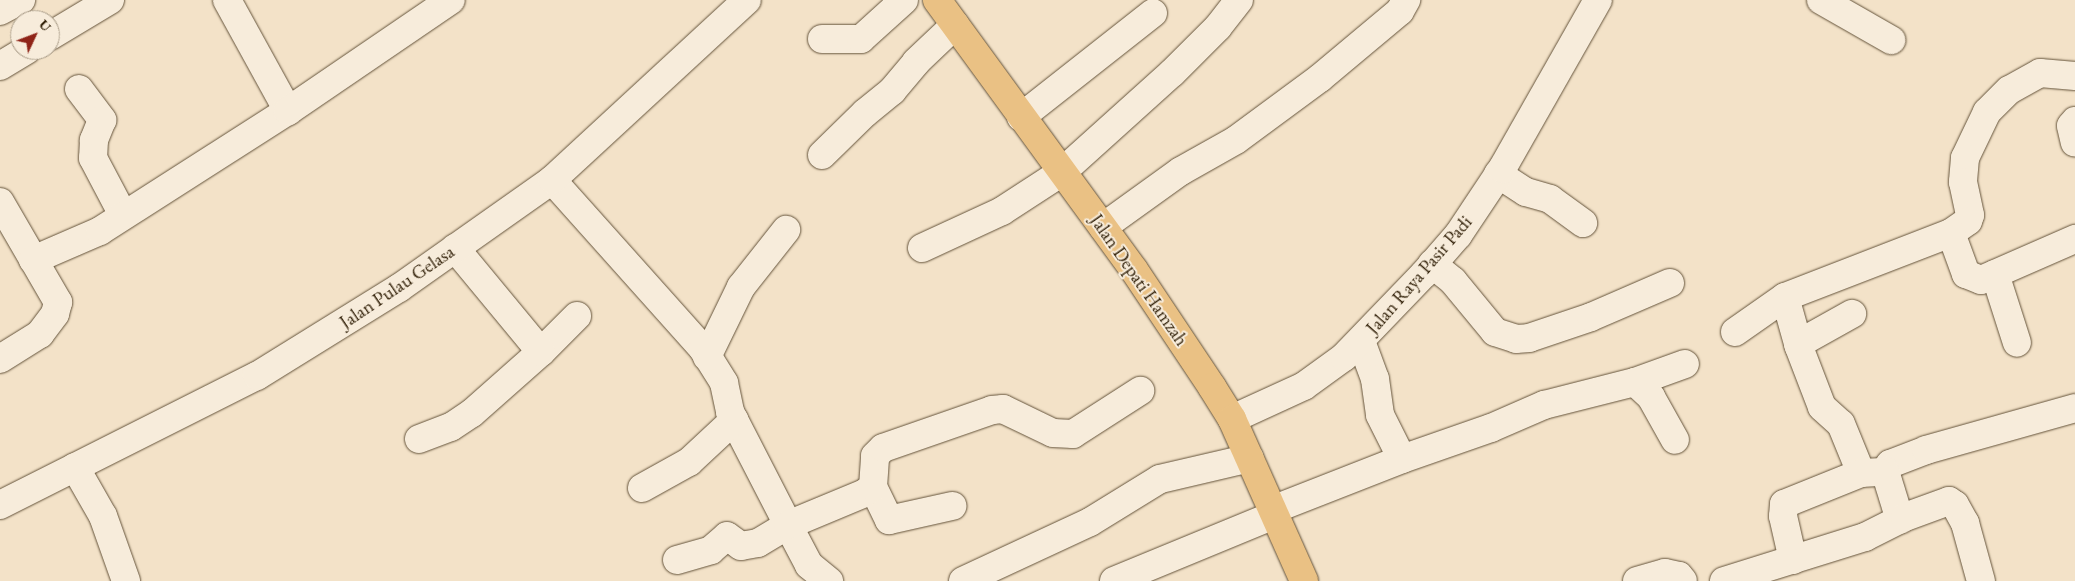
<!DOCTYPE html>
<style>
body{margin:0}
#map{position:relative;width:2075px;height:581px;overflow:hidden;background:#f3e2c8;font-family:"EB Garamond",serif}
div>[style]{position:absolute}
.roads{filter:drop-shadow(0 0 1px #64533a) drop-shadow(0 0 1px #64533a)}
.minor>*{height:28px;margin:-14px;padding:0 14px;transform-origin:14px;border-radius:14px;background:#f7ecdb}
.major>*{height:28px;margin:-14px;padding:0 14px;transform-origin:14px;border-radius:14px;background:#eac184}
span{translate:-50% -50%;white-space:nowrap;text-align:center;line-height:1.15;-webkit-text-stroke:4px #f7ecdb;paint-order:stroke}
.street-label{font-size:19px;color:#34230b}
.north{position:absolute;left:10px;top:10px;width:50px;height:50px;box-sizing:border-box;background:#f7ecdb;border:1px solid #a99c88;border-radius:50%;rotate:47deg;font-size:14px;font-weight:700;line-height:20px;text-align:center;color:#34230b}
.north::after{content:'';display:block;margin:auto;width:18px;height:22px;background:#8f2418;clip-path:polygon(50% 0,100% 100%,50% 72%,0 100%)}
</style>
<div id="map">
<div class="roads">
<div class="minor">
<div style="left:227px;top:0;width:127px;rotate:61.2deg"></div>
<div style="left:1821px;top:0;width:81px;rotate:29.7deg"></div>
<div style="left:0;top:11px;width:24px;rotate:-28deg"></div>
<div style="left:50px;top:36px;width:70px;rotate:-31deg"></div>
<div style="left:822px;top:39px;width:39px"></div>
<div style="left:861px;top:39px;width:58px;rotate:-42.2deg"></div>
<div style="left:0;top:66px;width:31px;rotate:-31deg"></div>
<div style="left:2075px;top:76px;width:35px;rotate:-175deg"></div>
<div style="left:2040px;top:73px;width:35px;rotate:151deg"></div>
<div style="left:2009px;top:90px;width:31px;rotate:135deg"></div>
<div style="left:1987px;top:112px;width:51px;rotate:115.6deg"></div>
<div style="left:1965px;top:158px;width:24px;rotate:95deg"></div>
<div style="left:1963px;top:182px;width:34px;rotate:78deg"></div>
<div style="left:1970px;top:215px;width:6px;rotate:108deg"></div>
<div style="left:1968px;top:221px;width:21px;rotate:145deg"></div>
<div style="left:1951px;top:233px;width:44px;rotate:69.9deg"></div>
<div style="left:1966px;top:274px;width:16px;rotate:22deg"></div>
<div style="left:1981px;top:280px;width:103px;rotate:-23.6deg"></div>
<div style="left:79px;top:89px;width:39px;rotate:53deg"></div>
<div style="left:102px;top:120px;width:22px;rotate:112deg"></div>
<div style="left:94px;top:140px;width:18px;rotate:93deg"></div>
<div style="left:93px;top:158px;width:64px;rotate:62.2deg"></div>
<div style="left:1021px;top:117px;width:168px;rotate:-38.2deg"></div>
<div style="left:2075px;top:121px;width:6px;rotate:129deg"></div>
<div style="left:2071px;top:126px;width:17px;rotate:77deg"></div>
<div style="left:822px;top:155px;width:60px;rotate:-44.3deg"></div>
<div style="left:865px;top:113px;width:35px;rotate:-39deg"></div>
<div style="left:892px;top:91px;width:38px;rotate:-50deg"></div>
<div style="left:916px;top:62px;width:54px;rotate:-43.5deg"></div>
<div style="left:1498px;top:174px;width:33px;rotate:33deg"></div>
<div style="left:1526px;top:192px;width:25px;rotate:16deg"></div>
<div style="left:1550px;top:199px;width:41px;rotate:36deg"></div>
<div style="left:552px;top:180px;width:227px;rotate:48.2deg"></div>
<div style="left:703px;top:349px;width:40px;rotate:58deg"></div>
<div style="left:724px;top:383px;width:30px;rotate:78deg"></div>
<div style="left:730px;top:412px;width:127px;rotate:62.8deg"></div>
<div style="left:788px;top:525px;width:45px;rotate:62.3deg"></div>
<div style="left:809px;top:565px;width:26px;rotate:39deg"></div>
<div style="left:0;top:202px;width:116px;rotate:59.9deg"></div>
<div style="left:58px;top:302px;width:12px;rotate:104deg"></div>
<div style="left:55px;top:314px;width:25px;rotate:127deg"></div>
<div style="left:40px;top:334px;width:47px;rotate:148deg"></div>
<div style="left:1103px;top:227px;width:96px;rotate:-35.7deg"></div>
<div style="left:1181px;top:171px;width:63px;rotate:-29.4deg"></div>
<div style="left:1236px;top:140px;width:104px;rotate:-36.4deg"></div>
<div style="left:1320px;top:78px;width:104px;rotate:-39.9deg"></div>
<div style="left:1400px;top:11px;width:13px;rotate:-61deg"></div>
<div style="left:922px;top:248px;width:88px;rotate:-24.8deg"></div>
<div style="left:1002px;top:211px;width:72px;rotate:-33deg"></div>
<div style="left:1062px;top:172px;width:148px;rotate:-42deg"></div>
<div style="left:1172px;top:73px;width:65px;rotate:-45deg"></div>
<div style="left:1218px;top:27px;width:34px;rotate:-52deg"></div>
<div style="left:33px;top:260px;width:73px;rotate:-23.4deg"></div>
<div style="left:100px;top:231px;width:223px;rotate:-32.6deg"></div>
<div style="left:288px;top:111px;width:197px;rotate:-34.3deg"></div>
<div style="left:1432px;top:264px;width:27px;rotate:39deg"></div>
<div style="left:1453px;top:281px;width:66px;rotate:50.5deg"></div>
<div style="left:1495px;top:332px;width:22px;rotate:18deg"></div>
<div style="left:1516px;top:339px;width:13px;rotate:-4deg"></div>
<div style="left:1529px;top:338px;width:65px;rotate:-18.7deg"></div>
<div style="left:1591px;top:317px;width:86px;rotate:-23.3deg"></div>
<div style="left:1995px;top:274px;width:72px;rotate:72.3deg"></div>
<div style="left:1785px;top:297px;width:178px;rotate:-21.1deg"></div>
<div style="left:1735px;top:332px;width:61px;rotate:-35deg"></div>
<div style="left:1785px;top:297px;width:52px;rotate:74.4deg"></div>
<div style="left:1799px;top:347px;width:64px;rotate:69deg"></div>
<div style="left:1822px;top:407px;width:25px;rotate:42deg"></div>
<div style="left:1841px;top:424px;width:53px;rotate:67.8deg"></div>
<div style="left:1361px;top:341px;width:40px;rotate:69.8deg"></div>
<div style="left:1375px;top:379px;width:36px;rotate:82deg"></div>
<div style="left:1380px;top:415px;width:49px;rotate:63.4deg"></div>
<div style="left:1402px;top:459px;width:94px;rotate:-19.2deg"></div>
<div style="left:1491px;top:428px;width:58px;rotate:-23.5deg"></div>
<div style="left:1544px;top:405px;width:94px;rotate:-14.2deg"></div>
<div style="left:1635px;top:382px;width:53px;rotate:-19.8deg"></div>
<div style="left:1798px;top:344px;width:62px;rotate:-29.1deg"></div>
<div style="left:541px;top:352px;width:51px;rotate:-45deg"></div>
<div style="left:707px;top:357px;width:78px;rotate:-64.1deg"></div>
<div style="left:741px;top:287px;width:73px;rotate:-51.7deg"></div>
<div style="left:1635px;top:382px;width:22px;rotate:43deg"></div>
<div style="left:1651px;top:397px;width:49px;rotate:60.8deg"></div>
<div style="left:1232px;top:419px;width:79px;rotate:-24.6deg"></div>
<div style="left:1304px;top:386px;width:49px;rotate:-35.9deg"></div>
<div style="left:1344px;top:357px;width:115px;rotate:-46.1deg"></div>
<div style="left:1424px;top:274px;width:52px;rotate:-48.9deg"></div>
<div style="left:1458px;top:235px;width:79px;rotate:-56.3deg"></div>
<div style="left:1502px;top:169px;width:194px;rotate:-60.4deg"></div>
<div style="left:419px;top:439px;width:34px;rotate:-21deg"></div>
<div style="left:451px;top:427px;width:25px;rotate:-34deg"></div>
<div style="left:472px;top:413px;width:92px;rotate:-41.5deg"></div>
<div style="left:541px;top:352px;width:135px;rotate:-129.6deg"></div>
<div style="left:75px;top:467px;width:56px;rotate:60.3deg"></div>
<div style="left:103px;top:516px;width:69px;rotate:70.5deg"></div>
<div style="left:1885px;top:471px;width:9px;rotate:-54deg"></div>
<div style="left:1890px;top:464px;width:39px;rotate:-21deg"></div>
<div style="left:1926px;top:450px;width:155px;rotate:-15.7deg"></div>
<div style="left:1885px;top:471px;width:51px;rotate:73deg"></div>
<div style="left:873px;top:487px;width:37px;rotate:64deg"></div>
<div style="left:889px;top:520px;width:65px;rotate:-12.5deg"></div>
<div style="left:642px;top:488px;width:54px;rotate:-29deg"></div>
<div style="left:689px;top:462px;width:62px;rotate:-43deg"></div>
<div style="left:0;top:505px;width:288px;rotate:-26.7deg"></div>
<div style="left:257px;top:376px;width:167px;rotate:-31.8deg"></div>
<div style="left:399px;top:288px;width:187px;rotate:-35.2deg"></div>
<div style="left:552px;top:180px;width:265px;rotate:-42.7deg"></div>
<div style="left:1272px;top:510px;width:140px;rotate:-21.4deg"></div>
<div style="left:677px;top:560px;width:35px;rotate:-16deg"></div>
<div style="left:711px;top:550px;width:21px;rotate:-41deg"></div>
<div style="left:727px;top:536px;width:17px;rotate:36deg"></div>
<div style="left:741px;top:546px;width:17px;rotate:-10deg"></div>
<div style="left:758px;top:543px;width:35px;rotate:-31deg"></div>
<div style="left:788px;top:525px;width:83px;rotate:-22.6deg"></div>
<div style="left:865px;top:493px;width:10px;rotate:-37deg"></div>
<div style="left:873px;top:487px;width:31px;rotate:-86deg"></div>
<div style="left:875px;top:456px;width:11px;rotate:-45deg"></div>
<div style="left:883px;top:448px;width:115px;rotate:-19.2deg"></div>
<div style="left:992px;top:410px;width:11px;rotate:-5deg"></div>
<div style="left:1003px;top:409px;width:55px;rotate:25.6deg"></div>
<div style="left:1053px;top:433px;width:20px;rotate:3deg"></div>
<div style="left:1073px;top:434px;width:80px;rotate:-32.7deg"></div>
<div style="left:1793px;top:560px;width:45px;rotate:-102.8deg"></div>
<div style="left:1783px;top:516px;width:12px;rotate:-85deg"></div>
<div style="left:1784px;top:504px;width:83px;rotate:-21.9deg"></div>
<div style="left:1861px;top:473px;width:17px;rotate:-3deg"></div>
<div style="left:963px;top:581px;width:140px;rotate:-24.9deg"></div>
<div style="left:1090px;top:522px;width:82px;rotate:-31.6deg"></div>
<div style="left:1160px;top:479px;width:92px;rotate:-13.1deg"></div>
<div style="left:1114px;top:581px;width:173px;rotate:-22.4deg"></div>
<div style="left:1637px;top:581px;width:29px;rotate:-16deg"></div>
<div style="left:1665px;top:573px;width:14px;rotate:12deg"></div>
<div style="left:1679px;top:576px;width:6px;rotate:51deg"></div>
<div style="left:1724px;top:581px;width:148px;rotate:-17.3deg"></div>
<div style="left:1865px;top:537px;width:45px;rotate:-26.6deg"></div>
<div style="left:1905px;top:517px;width:47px;rotate:-20deg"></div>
<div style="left:1949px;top:501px;width:7px;rotate:34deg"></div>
<div style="left:1955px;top:505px;width:21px;rotate:61deg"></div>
<div style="left:1965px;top:523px;width:60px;rotate:74.6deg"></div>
</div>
<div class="major">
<div style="left:937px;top:0;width:334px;rotate:53.9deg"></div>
<div style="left:1134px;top:270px;width:141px;rotate:56.3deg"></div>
<div style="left:1212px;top:387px;width:38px;rotate:58deg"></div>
<div style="left:1232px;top:419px;width:177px;rotate:66deg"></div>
</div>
</div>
<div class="street-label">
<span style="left:1419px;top:275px;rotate:-49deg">Jalan Raya Pasir Padi</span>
<span style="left:1139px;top:280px;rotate:55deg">Jalan Depati Hamzah</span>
<span style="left:397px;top:287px;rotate:-34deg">Jalan Pulau Gelasa</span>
</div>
<div class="north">U</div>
</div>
